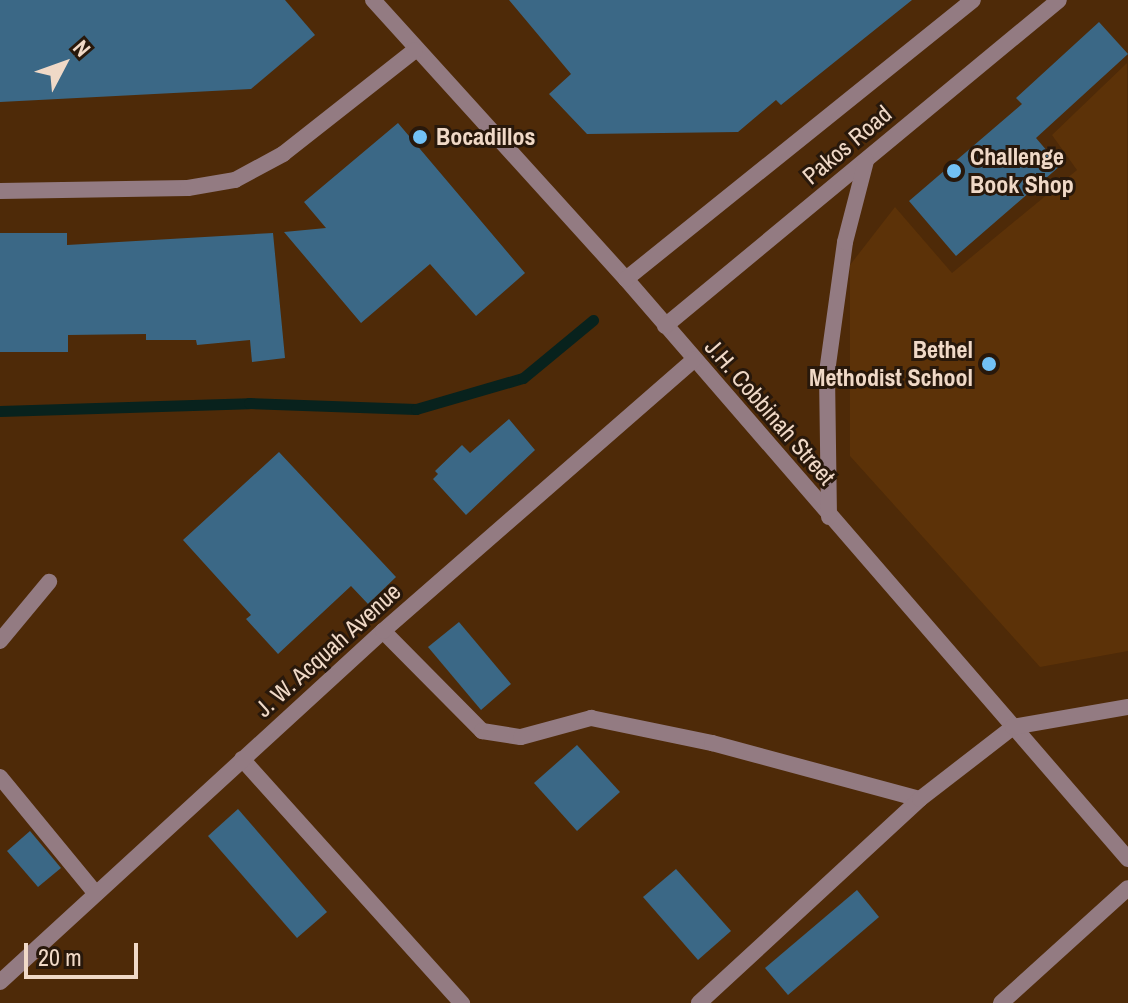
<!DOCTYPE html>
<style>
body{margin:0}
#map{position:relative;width:1128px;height:1003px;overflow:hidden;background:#4e2a08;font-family:"Archivo Narrow",sans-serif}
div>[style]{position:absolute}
.built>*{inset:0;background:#5c3208}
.stream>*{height:11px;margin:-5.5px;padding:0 5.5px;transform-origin:5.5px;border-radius:5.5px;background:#08221d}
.building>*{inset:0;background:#3b6886}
.service>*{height:16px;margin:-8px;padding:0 8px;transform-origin:8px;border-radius:8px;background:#937b82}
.minor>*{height:16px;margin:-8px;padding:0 8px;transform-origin:8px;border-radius:8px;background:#937b82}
.dots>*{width:22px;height:22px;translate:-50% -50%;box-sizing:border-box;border:4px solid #28180b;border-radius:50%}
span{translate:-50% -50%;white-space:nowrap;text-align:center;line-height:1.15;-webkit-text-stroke:6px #28180b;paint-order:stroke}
.poi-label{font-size:24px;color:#f0d9c7;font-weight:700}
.left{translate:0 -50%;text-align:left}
.right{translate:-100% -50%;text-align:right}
.street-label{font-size:24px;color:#f0d9c7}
.north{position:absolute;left:24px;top:24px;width:80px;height:80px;-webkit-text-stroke:6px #28180b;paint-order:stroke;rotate:49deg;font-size:22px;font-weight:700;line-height:32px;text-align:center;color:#f0d9c7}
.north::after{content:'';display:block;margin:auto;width:28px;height:36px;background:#f0d9c7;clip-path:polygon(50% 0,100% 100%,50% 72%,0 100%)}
.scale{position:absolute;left:24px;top:943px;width:114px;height:36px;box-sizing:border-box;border:4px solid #f0d9c7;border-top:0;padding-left:10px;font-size:24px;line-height:28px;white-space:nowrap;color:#f0d9c7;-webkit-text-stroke:6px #28180b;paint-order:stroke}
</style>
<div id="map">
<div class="built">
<div style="clip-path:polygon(1127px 63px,1128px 651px,1040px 667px,850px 456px,850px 265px,895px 207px,952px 273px,1077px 170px,1052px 135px)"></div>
</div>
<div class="stream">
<div style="left:0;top:411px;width:249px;rotate:-1.8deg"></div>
<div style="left:249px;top:403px;width:167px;rotate:2.1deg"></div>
<div style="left:416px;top:409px;width:111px;rotate:-16.2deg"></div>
<div style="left:523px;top:378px;width:91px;rotate:-39.6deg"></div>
</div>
<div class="building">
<div style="clip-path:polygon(0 0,285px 0,315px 35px,251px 89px,0 102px)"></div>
<div style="clip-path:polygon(509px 0,912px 0,781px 105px,776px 100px,738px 132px,587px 134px,549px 94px,571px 74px)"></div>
<div style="clip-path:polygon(1099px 22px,1128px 54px,1036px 138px,1060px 166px,956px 256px,909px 201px,1022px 104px,1016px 98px)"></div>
<div style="clip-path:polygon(398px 123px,525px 273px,476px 316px,430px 264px,361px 323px,284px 232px,326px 228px,304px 202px)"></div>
<div style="clip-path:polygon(0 233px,67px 233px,67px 245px,273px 233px,285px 358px,252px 362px,250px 340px,197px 345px,196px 340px,146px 340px,146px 334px,68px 335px,68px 352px,0 352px)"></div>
<div style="clip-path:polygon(509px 419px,535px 450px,466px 515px,433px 479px,438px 474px,435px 471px,462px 445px,470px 453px)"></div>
<div style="clip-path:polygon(279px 452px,396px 577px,368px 604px,351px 586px,278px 654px,246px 619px,251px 615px,183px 540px)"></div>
<div style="clip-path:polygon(459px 622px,511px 684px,481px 710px,428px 647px)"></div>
<div style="clip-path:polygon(577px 745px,620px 792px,577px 831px,534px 783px)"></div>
<div style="clip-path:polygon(238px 809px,327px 912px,297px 938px,208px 836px)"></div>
<div style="clip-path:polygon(30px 831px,61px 868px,38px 887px,7px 851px)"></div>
<div style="clip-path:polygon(676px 869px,731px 931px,698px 960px,643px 897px)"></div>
<div style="clip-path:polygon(857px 890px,879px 917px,788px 995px,765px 968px)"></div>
</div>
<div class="service">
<div style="left:383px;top:631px;width:141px;rotate:45.3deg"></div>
<div style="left:482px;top:731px;width:39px;rotate:9deg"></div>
<div style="left:521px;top:737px;width:73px;rotate:-15.2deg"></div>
<div style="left:591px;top:718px;width:124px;rotate:11.7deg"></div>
<div style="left:712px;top:743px;width:215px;rotate:15.1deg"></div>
<div style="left:0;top:641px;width:77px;rotate:-50.3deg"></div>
<div style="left:0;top:777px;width:151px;rotate:50.6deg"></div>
<div style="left:1001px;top:1003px;width:171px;rotate:-42.2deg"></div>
</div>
<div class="minor">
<div style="left:373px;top:0;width:377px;rotate:47.8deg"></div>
<div style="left:626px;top:279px;width:767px;rotate:49.12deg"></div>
<div style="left:0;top:191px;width:188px;rotate:-0.9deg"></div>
<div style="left:188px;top:188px;width:48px;rotate:-9.7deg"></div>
<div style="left:235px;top:180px;width:55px;rotate:-28.4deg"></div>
<div style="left:283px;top:154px;width:168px;rotate:-38.2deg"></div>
<div style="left:626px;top:279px;width:445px;rotate:-38.8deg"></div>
<div style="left:665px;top:326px;width:511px;rotate:-39.6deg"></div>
<div style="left:829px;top:517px;width:145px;rotate:-90.8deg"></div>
<div style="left:827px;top:372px;width:131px;rotate:-82.1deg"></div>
<div style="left:845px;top:242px;width:84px;rotate:-75.5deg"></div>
<div style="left:242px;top:759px;width:329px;rotate:48deg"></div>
<div style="left:0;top:982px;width:520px;rotate:-42.5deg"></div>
<div style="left:383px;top:631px;width:413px;rotate:-41.1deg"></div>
<div style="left:699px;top:1003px;width:301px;rotate:-42.7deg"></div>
<div style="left:920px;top:799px;width:118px;rotate:-37.7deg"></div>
<div style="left:1013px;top:727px;width:117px;rotate:-9.9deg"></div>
</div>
<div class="dots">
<div style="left:420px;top:137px;background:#72c1f5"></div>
<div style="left:954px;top:171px;background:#72c1f5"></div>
<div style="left:989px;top:364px;background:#72c1f5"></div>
</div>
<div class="poi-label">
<span class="left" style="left:436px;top:137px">Bocadillos</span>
<span class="left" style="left:970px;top:171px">Challenge<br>Book Shop</span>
<span class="right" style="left:973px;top:364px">Bethel<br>Methodist School</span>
</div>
<div class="street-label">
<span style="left:847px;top:145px;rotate:-40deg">Pakos Road</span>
<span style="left:770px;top:412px;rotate:49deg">J.H. Cobbinah Street</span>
<span style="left:328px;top:650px;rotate:-42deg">J. W. Acquah Avenue</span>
</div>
<div class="north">N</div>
<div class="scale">20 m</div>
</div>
